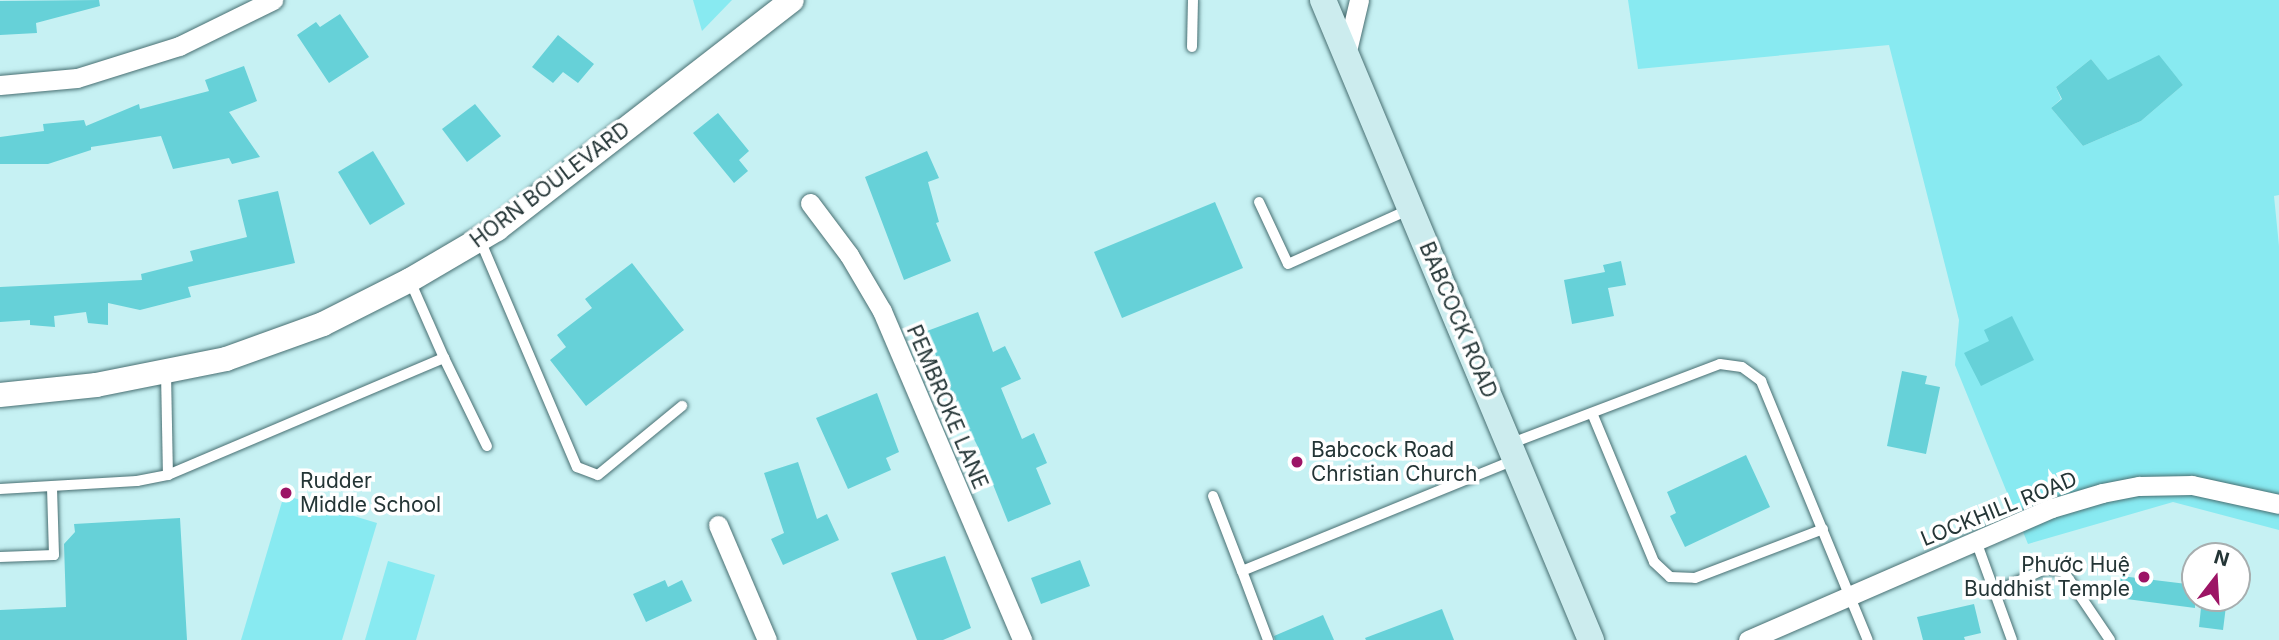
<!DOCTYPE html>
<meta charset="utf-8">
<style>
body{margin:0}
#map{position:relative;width:2279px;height:640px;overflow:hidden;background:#c6f1f3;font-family:Inter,sans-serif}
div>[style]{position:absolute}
.green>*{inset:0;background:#88eaf1}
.building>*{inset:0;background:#66d1d8}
.roads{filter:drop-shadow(0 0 2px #486f72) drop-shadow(0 0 2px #486f72)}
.service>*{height:10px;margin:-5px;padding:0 5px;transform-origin:5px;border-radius:5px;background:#fff}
.minor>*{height:19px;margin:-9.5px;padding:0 9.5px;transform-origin:9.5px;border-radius:9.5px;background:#fff}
.tertiary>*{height:24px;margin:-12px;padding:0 12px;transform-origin:12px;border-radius:12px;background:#fff}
.secondary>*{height:26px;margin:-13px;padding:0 13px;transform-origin:13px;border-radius:13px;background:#ccecee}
.dots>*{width:19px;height:19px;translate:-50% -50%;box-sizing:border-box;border:4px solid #fff;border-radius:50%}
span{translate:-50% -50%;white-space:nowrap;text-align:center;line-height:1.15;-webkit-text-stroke:7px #fff;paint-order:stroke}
.street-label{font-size:21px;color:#243536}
.poi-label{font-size:21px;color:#243536}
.left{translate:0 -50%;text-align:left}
.right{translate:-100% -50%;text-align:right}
.north{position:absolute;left:2181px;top:542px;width:70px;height:70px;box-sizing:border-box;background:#fff;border:2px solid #a7aeaf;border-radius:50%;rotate:17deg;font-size:19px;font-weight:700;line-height:28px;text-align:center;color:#243536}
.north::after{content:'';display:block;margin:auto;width:24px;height:32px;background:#9c1465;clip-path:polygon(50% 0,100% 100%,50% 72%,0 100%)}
</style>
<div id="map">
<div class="green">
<div style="clip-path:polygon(693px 0,732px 0,702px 31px)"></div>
<div style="clip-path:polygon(evenodd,1628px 0,2279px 0,2279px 195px,2274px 196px,2279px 246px,2279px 530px,2173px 502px,2028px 544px,1955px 365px,1959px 320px,1889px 45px,1638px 69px,1628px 0,2159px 56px,2183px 85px,2141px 121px,2083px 146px,2051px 108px,2061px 99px,2056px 87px,2091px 59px,2122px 98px,2159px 56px)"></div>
<div style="clip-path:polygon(284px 495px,377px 523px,342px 640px,241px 640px)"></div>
<div style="clip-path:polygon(388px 561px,435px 575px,416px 640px,365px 640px)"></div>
</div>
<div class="building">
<div style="clip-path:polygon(99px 0,100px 6px,36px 23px,37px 33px,0 35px,0 1px)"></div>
<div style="clip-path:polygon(340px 14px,369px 57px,329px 83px,297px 35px,316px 22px,320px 27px)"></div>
<div style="clip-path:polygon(558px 35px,594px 64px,578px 83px,563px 72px,553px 83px,532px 67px)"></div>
<div style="clip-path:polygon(2159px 55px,2183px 85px,2141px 121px,2083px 146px,2051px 108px,2062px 99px,2056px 87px,2091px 59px,2108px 80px)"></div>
<div style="clip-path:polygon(244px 66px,257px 101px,229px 112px,260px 157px,232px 164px,229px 158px,173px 169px,161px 136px,91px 147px,91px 150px,48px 164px,0 164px,0 137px,44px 131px,43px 124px,84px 120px,86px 126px,139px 104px,140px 109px,209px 91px,205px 80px)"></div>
<div style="clip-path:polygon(475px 104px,501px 136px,467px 162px,442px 129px)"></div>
<div style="clip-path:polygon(718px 113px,749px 151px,739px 160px,748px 171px,734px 183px,693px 133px)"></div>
<div style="clip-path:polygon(373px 151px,405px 204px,370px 225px,338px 172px)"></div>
<div style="clip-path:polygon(927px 151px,939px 178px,928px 182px,939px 222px,936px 223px,951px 261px,904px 280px,865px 177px)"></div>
<div style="clip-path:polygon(278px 191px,295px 263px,188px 287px,191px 297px,140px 310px,108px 303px,108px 325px,88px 323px,86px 312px,54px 316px,55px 327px,30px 325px,30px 320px,0 322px,0 287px,142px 280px,141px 274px,193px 261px,190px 251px,247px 237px,238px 200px)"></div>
<div style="clip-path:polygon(1215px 202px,1243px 268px,1122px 318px,1094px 252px)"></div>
<div style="clip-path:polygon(1621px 261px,1626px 285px,1608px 288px,1614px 316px,1572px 324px,1564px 280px,1605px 272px,1603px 265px)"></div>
<div style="clip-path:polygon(632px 263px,684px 330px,586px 406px,550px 360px,566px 347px,557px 335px,592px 308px,585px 299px)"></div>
<div style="clip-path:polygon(978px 312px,993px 352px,1005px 346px,1021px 379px,1001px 388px,1022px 439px,1034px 433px,1047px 463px,1036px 468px,1051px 504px,1008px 522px,978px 447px,945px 381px,927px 331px)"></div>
<div style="clip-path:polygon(2012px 316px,2034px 360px,1981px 386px,1964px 353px,1989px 341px,1984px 330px)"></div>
<div style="clip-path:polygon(1902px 371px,1927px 376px,1925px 384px,1940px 387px,1926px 454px,1887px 446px)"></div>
<div style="clip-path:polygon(877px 393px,899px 452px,886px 458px,891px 470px,848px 489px,816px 418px)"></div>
<div style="clip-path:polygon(1746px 455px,1770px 507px,1685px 547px,1670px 516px,1676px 513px,1667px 492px)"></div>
<div style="clip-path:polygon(798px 462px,817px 519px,827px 514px,839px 540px,783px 565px,771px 539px,784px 533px,764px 473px)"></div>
<div style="clip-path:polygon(180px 518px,187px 640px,0 640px,0 610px,66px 607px,64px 544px,75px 532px,74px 524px)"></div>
<div style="clip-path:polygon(945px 556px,971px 628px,943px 640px,917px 640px,891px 573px)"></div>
<div style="clip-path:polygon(1080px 560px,1090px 586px,1041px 604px,1031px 578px)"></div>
<div style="clip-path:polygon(2121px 576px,2195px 585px,2195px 608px,2119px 598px)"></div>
<div style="clip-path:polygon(665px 580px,668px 587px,682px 580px,692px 601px,646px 622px,633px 594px)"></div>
<div style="clip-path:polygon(2202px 598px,2227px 598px,2223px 630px,2199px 627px)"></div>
<div style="clip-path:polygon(1974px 604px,1981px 633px,1964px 637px,1965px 640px,1923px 640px,1917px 617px)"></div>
<div style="clip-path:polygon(1442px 609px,1454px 640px,1366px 640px,1365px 638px)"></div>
<div style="clip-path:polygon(1323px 615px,1334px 640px,1275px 640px,1274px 636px)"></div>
</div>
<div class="roads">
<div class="service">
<div style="left:1192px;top:47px;width:47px;rotate:-88.8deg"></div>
<div style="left:1259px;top:202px;width:68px;rotate:64.9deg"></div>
<div style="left:1288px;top:264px;width:132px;rotate:-24.2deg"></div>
<div style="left:480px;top:240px;width:247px;rotate:66.9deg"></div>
<div style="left:577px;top:467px;width:22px;rotate:21deg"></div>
<div style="left:598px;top:475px;width:109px;rotate:-39.4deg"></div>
<div style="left:444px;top:358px;width:98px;rotate:64deg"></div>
<div style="left:166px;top:373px;width:102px;rotate:88.9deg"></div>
<div style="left:1592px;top:413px;width:161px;rotate:67.4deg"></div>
<div style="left:1654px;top:562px;width:22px;rotate:43deg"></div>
<div style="left:1670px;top:577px;width:25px;rotate:2deg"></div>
<div style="left:1695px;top:578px;width:137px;rotate:-20.9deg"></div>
<div style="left:1512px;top:443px;width:222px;rotate:-20.8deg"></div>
<div style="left:1720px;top:364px;width:22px;rotate:8deg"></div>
<div style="left:1742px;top:367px;width:24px;rotate:36deg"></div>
<div style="left:1761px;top:381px;width:280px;rotate:67.6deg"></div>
<div style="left:0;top:489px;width:137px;rotate:-3.3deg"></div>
<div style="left:137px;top:481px;width:32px;rotate:-11deg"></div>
<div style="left:168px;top:475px;width:300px;rotate:-23deg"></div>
<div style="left:444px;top:358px;width:84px;rotate:-113.8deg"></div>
<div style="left:1213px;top:496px;width:80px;rotate:68.9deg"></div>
<div style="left:1976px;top:541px;width:105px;rotate:70deg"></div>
<div style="left:0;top:557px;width:54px;rotate:-2.1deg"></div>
<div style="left:54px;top:555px;width:68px;rotate:-91.7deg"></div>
<div style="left:1993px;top:593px;width:60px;rotate:-24.8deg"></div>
<div style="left:2047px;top:568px;width:17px;rotate:13deg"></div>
<div style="left:2064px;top:572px;width:82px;rotate:55.9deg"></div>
<div style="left:1268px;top:640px;width:74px;rotate:-110.6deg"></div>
<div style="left:1242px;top:571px;width:296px;rotate:-22.2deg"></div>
</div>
<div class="minor">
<div style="left:1346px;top:55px;width:57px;rotate:-76.7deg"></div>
<div style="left:0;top:85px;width:77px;rotate:-5.2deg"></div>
<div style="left:77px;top:78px;width:107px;rotate:-17.4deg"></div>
<div style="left:179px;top:46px;width:105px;rotate:-26.1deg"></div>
<div style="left:810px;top:203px;width:65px;rotate:53.1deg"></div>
<div style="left:849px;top:255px;width:65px;rotate:59.5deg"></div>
<div style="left:882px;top:311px;width:358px;rotate:66.9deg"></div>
<div style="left:718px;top:525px;width:125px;rotate:66.9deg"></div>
<div style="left:1748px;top:640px;width:331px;rotate:-23.5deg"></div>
<div style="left:2052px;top:508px;width:52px;rotate:-16.7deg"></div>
<div style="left:2102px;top:493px;width:38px;rotate:-11deg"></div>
<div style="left:2139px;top:486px;width:53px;rotate:-1.1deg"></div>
<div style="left:2192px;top:485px;width:89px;rotate:12.3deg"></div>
</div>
<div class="tertiary">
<div style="left:0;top:395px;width:97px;rotate:-5.9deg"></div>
<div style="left:96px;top:385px;width:133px;rotate:-11.3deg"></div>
<div style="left:226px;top:359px;width:103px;rotate:-19.8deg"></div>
<div style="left:323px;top:324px;width:97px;rotate:-26.8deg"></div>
<div style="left:410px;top:280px;width:101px;rotate:-30.4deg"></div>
<div style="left:497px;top:229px;width:373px;rotate:-37.8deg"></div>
</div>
<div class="secondary">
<div style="left:1323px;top:0;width:694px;rotate:67.28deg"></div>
</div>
</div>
<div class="dots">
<div style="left:1297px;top:462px;background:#9c1465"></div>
<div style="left:286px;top:493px;background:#9c1465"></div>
<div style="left:2144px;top:577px;background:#9c1465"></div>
</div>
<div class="street-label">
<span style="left:550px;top:185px;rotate:-37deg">HORN BOULEVARD</span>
<span style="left:1458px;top:320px;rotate:67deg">BABCOCK ROAD</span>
<span style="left:947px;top:407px;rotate:67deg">PEMBROKE LANE</span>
<span style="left:1999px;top:509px;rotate:-22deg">LOCKHILL ROAD</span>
</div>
<div class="poi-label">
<span class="left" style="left:1311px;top:462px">Babcock Road<br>Christian Church</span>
<span class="left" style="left:300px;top:493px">Rudder<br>Middle School</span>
<span class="right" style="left:2130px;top:577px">Phước Huệ<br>Buddhist Temple</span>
</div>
<div class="north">N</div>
</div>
